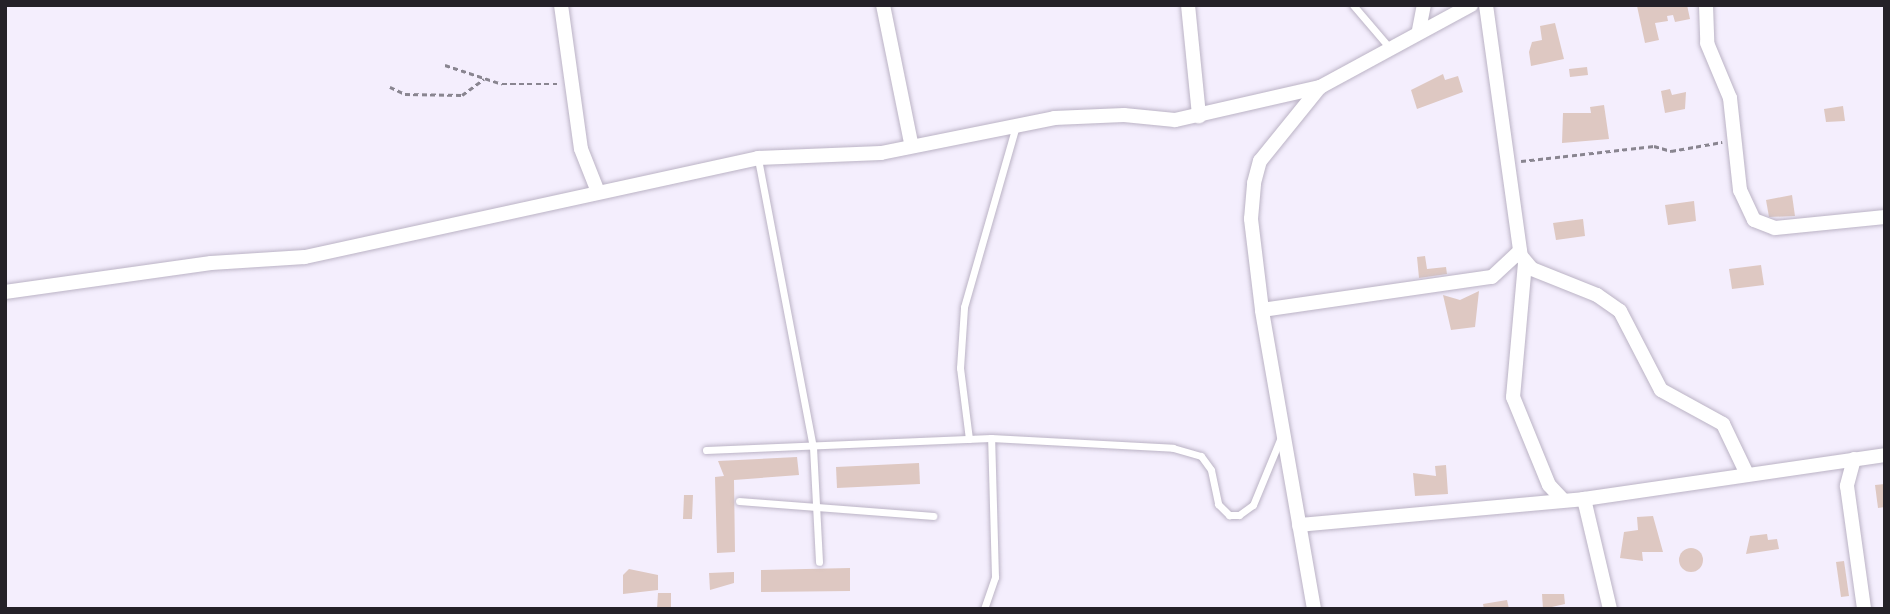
<!DOCTYPE html>
<style>
body{margin:0}
#map{position:relative;width:1890px;height:614px;overflow:hidden;background:#f4eefd;font-family:Mulish,sans-serif}
div>[style]{position:absolute}
.building>*{inset:0;background:#dec8c2}
.round{border-radius:50%}
.path>*{height:2.5px;margin-top:-1.25px;transform-origin:0;background:repeating-linear-gradient(90deg,#898590 0 5px,transparent 0 8.5px)}
.roads{filter:drop-shadow(0 0 2px #bbb3c5) drop-shadow(0 0 2px #bbb3c5)}
.service>*{height:7px;margin:-3.5px;padding:0 3.5px;transform-origin:3.5px;border-radius:3.5px;background:#fff}
.minor>*{height:14px;margin:-7px;padding:0 7px;transform-origin:7px;border-radius:7px;background:#fff}
span{translate:-50% -50%;white-space:nowrap;text-align:center;line-height:1.15;-webkit-text-stroke:7px #fefefe;paint-order:stroke}
.frame{position:absolute;inset:0;border:7px solid #242128;pointer-events:none}
</style>
<div id="map">
<div class="building">
<div style="clip-path:polygon(1687px 5px,1690px 19px,1675px 22px,1673px 15px,1667px 16px,1668px 21px,1655px 23px,1659px 40px,1645px 43px,1637px 6px)"></div>
<div style="clip-path:polygon(1555px 23px,1564px 59px,1531px 66px,1529px 52px,1532px 42px,1542px 40px,1540px 26px)"></div>
<div style="clip-path:polygon(1587px 67px,1588px 75px,1570px 77px,1569px 69px)"></div>
<div style="clip-path:polygon(1443px 74px,1445px 80px,1458px 76px,1463px 92px,1417px 109px,1411px 90px)"></div>
<div style="clip-path:polygon(1670px 89px,1672px 95px,1686px 92px,1685px 109px,1665px 113px,1661px 91px)"></div>
<div style="clip-path:polygon(1604px 105px,1609px 139px,1562px 143px,1563px 113px,1591px 113px,1590px 107px)"></div>
<div style="clip-path:polygon(1843px 106px,1845px 121px,1826px 122px,1824px 109px)"></div>
<div style="clip-path:polygon(1792px 195px,1795px 216px,1769px 217px,1766px 200px)"></div>
<div style="clip-path:polygon(1694px 201px,1696px 221px,1668px 225px,1665px 205px)"></div>
<div style="clip-path:polygon(1583px 219px,1585px 236px,1556px 240px,1553px 223px)"></div>
<div style="clip-path:polygon(1425px 256px,1427px 269px,1446px 267px,1447px 274px,1419px 278px,1417px 257px)"></div>
<div style="clip-path:polygon(1761px 265px,1764px 285px,1732px 289px,1729px 269px)"></div>
<div style="clip-path:polygon(1479px 291px,1475px 327px,1451px 330px,1443px 295px,1460px 300px)"></div>
<div style="clip-path:polygon(797px 457px,799px 475px,734px 480px,735px 552px,717px 553px,715px 477px,724px 476px,718px 461px)"></div>
<div style="clip-path:polygon(919px 463px,920px 484px,837px 488px,836px 467px)"></div>
<div style="clip-path:polygon(1446px 465px,1448px 494px,1415px 496px,1413px 473px,1436px 476px,1435px 466px)"></div>
<div style="clip-path:polygon(1885px 484px,1885px 507px,1878px 508px,1875px 485px)"></div>
<div style="clip-path:polygon(684px 495px,693px 495px,692px 519px,683px 519px)"></div>
<div style="clip-path:polygon(1653px 516px,1663px 552px,1642px 552px,1643px 561px,1620px 558px,1624px 532px,1638px 530px,1637px 517px)"></div>
<div style="clip-path:polygon(1767px 534px,1768px 540px,1777px 539px,1779px 549px,1746px 554px,1750px 536px)"></div>
<div class="round" style="left:1679px;top:548px;width:24px;height:24px"></div>
<div style="clip-path:polygon(1844px 561px,1849px 596px,1841px 597px,1836px 562px)"></div>
<div style="clip-path:polygon(850px 568px,850px 591px,761px 592px,761px 570px)"></div>
<div style="clip-path:polygon(629px 569px,658px 575px,658px 590px,623px 594px,623px 575px)"></div>
<div style="clip-path:polygon(734px 572px,734px 583px,710px 590px,709px 573px)"></div>
<div style="clip-path:polygon(658px 593px,671px 593px,671px 609px,657px 609px)"></div>
<div style="clip-path:polygon(1542px 594px,1564px 594px,1565px 604px,1543px 609px)"></div>
<div style="clip-path:polygon(1507px 600px,1509px 609px,1484px 609px,1483px 604px)"></div>
</div>
<div class="path">
<div style="left:445px;top:65px;width:60px;rotate:18.4deg"></div>
<div style="left:502px;top:84px;width:55px"></div>
<div style="left:390px;top:87px;width:17px;rotate:25deg"></div>
<div style="left:405px;top:94px;width:57px;rotate:1deg"></div>
<div style="left:462px;top:95px;width:27px;rotate:-36deg"></div>
<div style="left:1521px;top:161px;width:134px;rotate:-6.4deg"></div>
<div style="left:1654px;top:146px;width:18px;rotate:16deg"></div>
<div style="left:1671px;top:151px;width:52px;rotate:-10deg"></div>
</div>
<div class="roads">
<div class="service">
<div style="left:1353px;top:5px;width:54px;rotate:49.5deg"></div>
<div style="left:758px;top:159px;width:293px;rotate:79.2deg"></div>
<div style="left:813px;top:447px;width:115px;rotate:87deg"></div>
<div style="left:969px;top:439px;width:72px;rotate:-97.2deg"></div>
<div style="left:960px;top:368px;width:61px;rotate:-86.2deg"></div>
<div style="left:964px;top:307px;width:188px;rotate:-74deg"></div>
<div style="left:706px;top:450px;width:285px;rotate:-2.4deg"></div>
<div style="left:991px;top:438px;width:182px;rotate:3.1deg"></div>
<div style="left:1173px;top:448px;width:29px;rotate:16deg"></div>
<div style="left:1201px;top:456px;width:17px;rotate:54deg"></div>
<div style="left:1211px;top:470px;width:35px;rotate:78deg"></div>
<div style="left:1218px;top:504px;width:16px;rotate:45deg"></div>
<div style="left:1229px;top:515px;width:10px"></div>
<div style="left:1239px;top:515px;width:17px;rotate:-36deg"></div>
<div style="left:1253px;top:505px;width:74px;rotate:-67.6deg"></div>
<div style="left:739px;top:501px;width:195px;rotate:4.4deg"></div>
<div style="left:984px;top:609px;width:34px;rotate:-71deg"></div>
<div style="left:995px;top:577px;width:139px;rotate:-91.6deg"></div>
</div>
<div class="minor">
<div style="left:561px;top:5px;width:145px;rotate:82.1deg"></div>
<div style="left:581px;top:149px;width:46px;rotate:68.4deg"></div>
<div style="left:883px;top:5px;width:141px;rotate:78.5deg"></div>
<div style="left:1188px;top:5px;width:112px;rotate:84.3deg"></div>
<div style="left:1486px;top:5px;width:253px;rotate:82.1deg"></div>
<div style="left:1521px;top:256px;width:17px;rotate:50deg"></div>
<div style="left:1532px;top:269px;width:70px;rotate:21.8deg"></div>
<div style="left:1597px;top:295px;width:28px;rotate:35deg"></div>
<div style="left:1620px;top:311px;width:89px;rotate:62.6deg"></div>
<div style="left:1661px;top:390px;width:71px;rotate:28.7deg"></div>
<div style="left:1723px;top:424px;width:55px;rotate:64.4deg"></div>
<div style="left:1706px;top:5px;width:38px;rotate:88deg"></div>
<div style="left:1707px;top:43px;width:60px;rotate:67.3deg"></div>
<div style="left:1730px;top:98px;width:93px;rotate:83.8deg"></div>
<div style="left:1740px;top:190px;width:33px;rotate:65deg"></div>
<div style="left:1754px;top:220px;width:22px;rotate:21deg"></div>
<div style="left:1775px;top:228px;width:111px;rotate:-5.7deg"></div>
<div style="left:1419px;top:30px;width:25px;rotate:-79deg"></div>
<div style="left:1525px;top:263px;width:135px;rotate:95.1deg"></div>
<div style="left:1513px;top:397px;width:95px;rotate:67.8deg"></div>
<div style="left:1549px;top:485px;width:21px;rotate:47deg"></div>
<div style="left:5px;top:292px;width:208px;rotate:-8deg"></div>
<div style="left:211px;top:263px;width:94px;rotate:-3.7deg"></div>
<div style="left:305px;top:257px;width:464px;rotate:-12.3deg"></div>
<div style="left:758px;top:158px;width:123px;rotate:-2.3deg"></div>
<div style="left:881px;top:153px;width:177px;rotate:-11.4deg"></div>
<div style="left:1054px;top:118px;width:70px;rotate:-2.5deg"></div>
<div style="left:1124px;top:115px;width:51px;rotate:5.6deg"></div>
<div style="left:1175px;top:120px;width:149px;rotate:-12.8deg"></div>
<div style="left:1262px;top:310px;width:232px;rotate:-8.2deg"></div>
<div style="left:1492px;top:277px;width:38px;rotate:-43deg"></div>
<div style="left:1854px;top:459px;width:28px;rotate:105deg"></div>
<div style="left:1847px;top:486px;width:124px;rotate:82.1deg"></div>
<div style="left:1584px;top:499px;width:113px;rotate:76.7deg"></div>
<div style="left:1299px;top:525px;width:286px;rotate:-5.2deg"></div>
<div style="left:1584px;top:499px;width:304px;rotate:-8.3deg"></div>
<div style="left:1314px;top:609px;width:303px;rotate:-99.9deg"></div>
<div style="left:1262px;top:310px;width:92px;rotate:-96.9deg"></div>
<div style="left:1251px;top:219px;width:36px;rotate:-85deg"></div>
<div style="left:1254px;top:183px;width:23px;rotate:-75deg"></div>
<div style="left:1260px;top:161px;width:95px;rotate:-51deg"></div>
<div style="left:1320px;top:87px;width:172px;rotate:-28.5deg"></div>
</div>
</div>
<div class="frame"></div>
</div>
